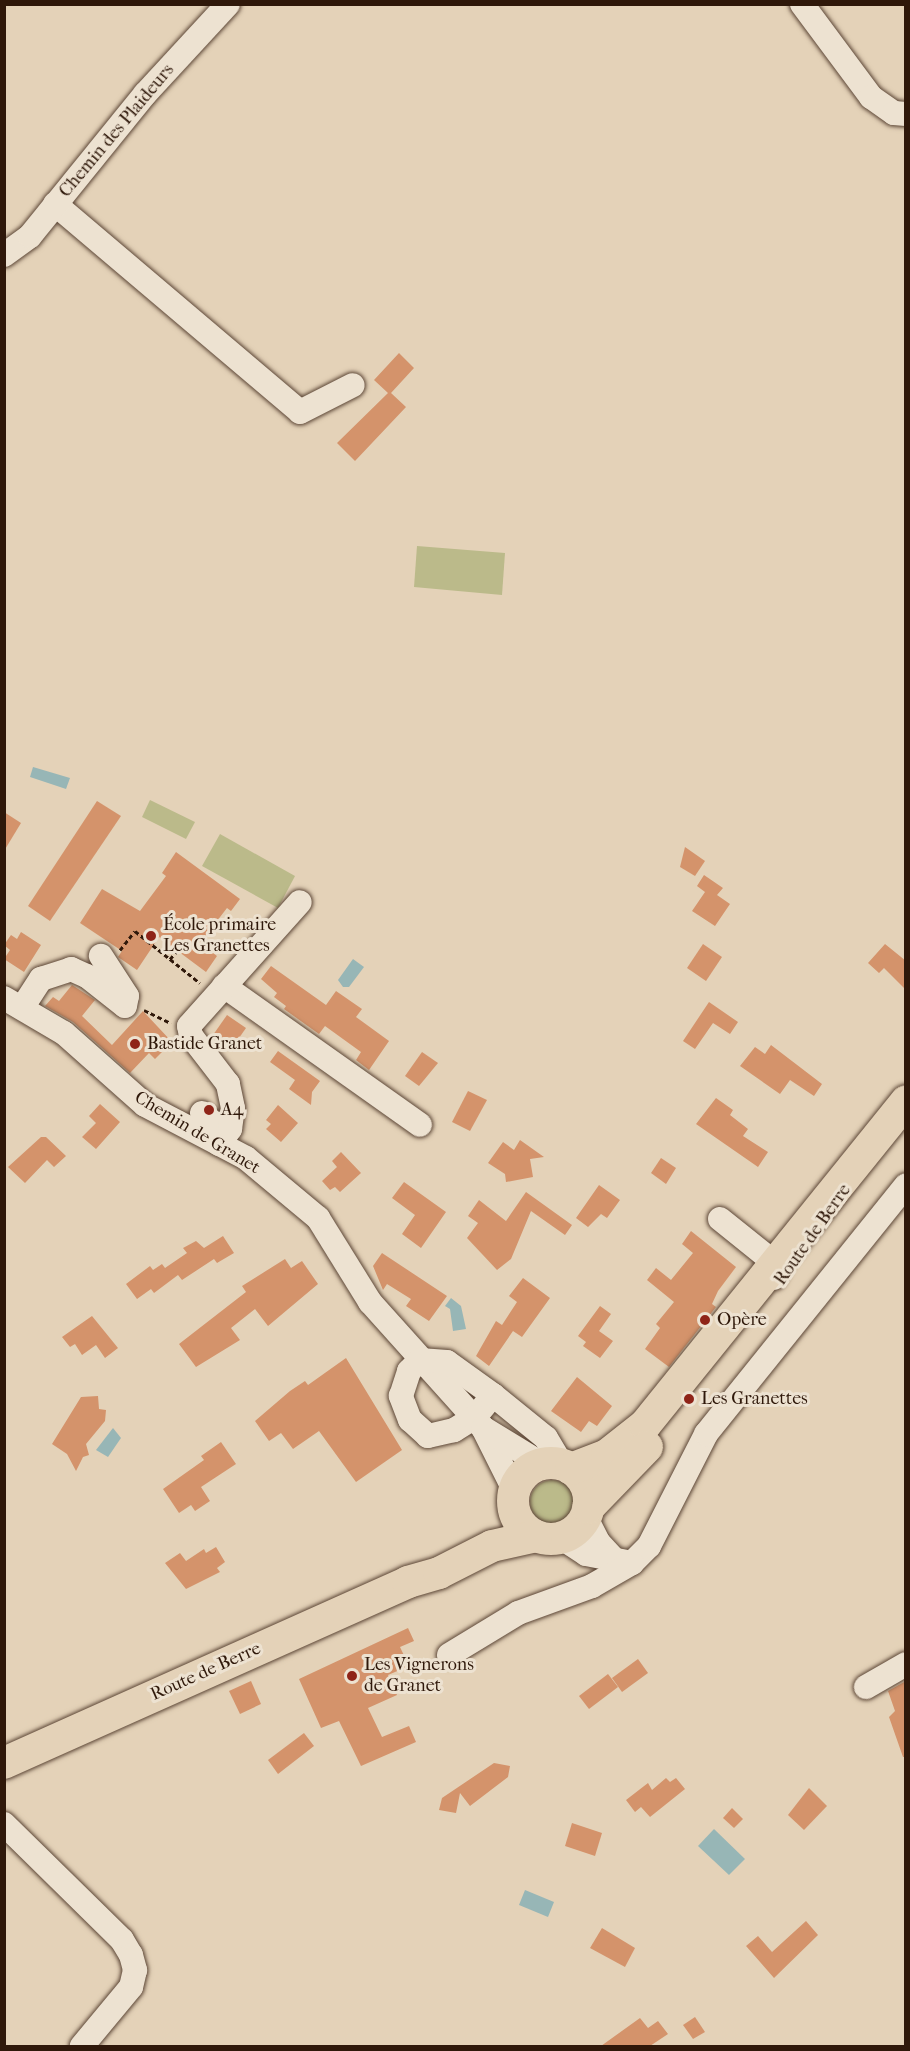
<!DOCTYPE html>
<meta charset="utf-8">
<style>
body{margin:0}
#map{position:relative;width:910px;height:2051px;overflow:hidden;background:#e4d2b8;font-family:"IM FELL French Canon",serif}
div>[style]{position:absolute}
.green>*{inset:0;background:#bbba8a}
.round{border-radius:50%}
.water>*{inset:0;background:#97b6b6}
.building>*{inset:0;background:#d4936b}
.path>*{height:3px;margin-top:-1.5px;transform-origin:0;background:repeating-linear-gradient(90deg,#2f180a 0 4.5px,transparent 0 7.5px)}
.roads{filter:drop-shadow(0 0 2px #5c4636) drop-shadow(0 0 2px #5c4636)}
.minor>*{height:24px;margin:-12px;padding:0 12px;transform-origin:12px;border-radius:12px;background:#ede2d1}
.major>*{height:32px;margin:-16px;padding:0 16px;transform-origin:16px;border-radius:16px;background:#e4d2b8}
.major>.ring{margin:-16px;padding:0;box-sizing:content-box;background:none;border:32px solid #e4d2b8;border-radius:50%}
.dots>*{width:16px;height:16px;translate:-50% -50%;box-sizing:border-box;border:3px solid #ede2d1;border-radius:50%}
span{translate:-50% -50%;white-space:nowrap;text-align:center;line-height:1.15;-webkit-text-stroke:6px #ede2d1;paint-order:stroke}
.street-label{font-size:18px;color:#2f180a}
.poi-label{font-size:18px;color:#2f180a}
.left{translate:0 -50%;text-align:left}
.frame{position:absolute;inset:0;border:6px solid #2f180a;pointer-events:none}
</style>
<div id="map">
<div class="green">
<div style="clip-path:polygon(417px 546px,505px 553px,502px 595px,414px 587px)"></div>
<div style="clip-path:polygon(150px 800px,195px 822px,186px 839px,142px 817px)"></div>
<div style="clip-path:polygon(220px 834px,295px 876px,278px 908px,202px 866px)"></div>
<div class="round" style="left:530px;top:1480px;width:44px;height:44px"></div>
</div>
<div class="water">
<div style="clip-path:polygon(33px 767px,70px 778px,66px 789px,30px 777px)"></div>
<div style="clip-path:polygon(353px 959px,364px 967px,349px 987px,343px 987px,338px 980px)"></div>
<div style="clip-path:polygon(451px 1298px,461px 1306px,466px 1329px,453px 1331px,450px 1309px,445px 1306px)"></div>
<div style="clip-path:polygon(113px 1428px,121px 1438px,108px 1457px,96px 1450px)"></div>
<div style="clip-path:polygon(714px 1829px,745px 1859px,729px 1875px,698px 1846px)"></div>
<div style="clip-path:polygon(525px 1890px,554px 1902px,548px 1917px,519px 1905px)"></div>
</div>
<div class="building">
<div style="clip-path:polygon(399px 353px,414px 368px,391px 393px,406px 407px,355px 461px,337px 443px,388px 393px,374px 380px)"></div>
<div style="clip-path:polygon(97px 801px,121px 816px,50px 921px,28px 906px)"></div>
<div style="clip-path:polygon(4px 812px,21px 823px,4px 851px)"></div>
<div style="clip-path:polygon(685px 847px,705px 861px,695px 876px,680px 867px)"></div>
<div style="clip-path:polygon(176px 852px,240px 899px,231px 911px,227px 908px,200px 943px,217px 956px,206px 972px,159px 937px,137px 970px,118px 957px,122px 951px,80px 923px,102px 889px,140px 911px,166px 876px,162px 873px)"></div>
<div style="clip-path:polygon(704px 875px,723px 888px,717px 895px,730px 904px,715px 926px,692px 911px,705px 892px,697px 886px)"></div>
<div style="clip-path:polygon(21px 932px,41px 945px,24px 972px,4px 959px,10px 950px,4px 945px,11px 935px,17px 939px)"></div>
<div style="clip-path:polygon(703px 944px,722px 957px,706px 981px,687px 968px)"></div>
<div style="clip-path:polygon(885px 944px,906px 961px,906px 990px,884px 968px,879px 973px,868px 963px)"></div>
<div style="clip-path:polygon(271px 966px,326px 1005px,336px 991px,362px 1009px,356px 1017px,389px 1041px,369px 1070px,356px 1060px,361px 1052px,325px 1026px,319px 1034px,284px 1009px,286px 1006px,274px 997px,277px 993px,261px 979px)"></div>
<div style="clip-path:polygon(72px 985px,95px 1000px,82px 1016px,112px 1045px,143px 1011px,172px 1042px,155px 1059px,149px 1053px,130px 1073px,73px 1022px,45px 1006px,53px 997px,59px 1001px)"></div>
<div style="clip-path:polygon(709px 1002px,738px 1022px,730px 1034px,713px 1023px,695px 1049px,683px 1041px)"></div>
<div style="clip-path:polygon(227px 1015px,246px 1028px,232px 1048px,213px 1035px)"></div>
<div style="clip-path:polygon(771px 1045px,822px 1084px,814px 1096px,790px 1080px,780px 1094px,740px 1066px,755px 1047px,765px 1054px)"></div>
<div style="clip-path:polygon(278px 1051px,320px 1081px,312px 1092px,311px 1105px,289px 1089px,295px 1080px,270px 1062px)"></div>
<div style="clip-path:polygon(422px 1052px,438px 1063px,419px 1086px,405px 1076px)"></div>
<div style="clip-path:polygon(468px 1091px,487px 1100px,470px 1131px,452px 1122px)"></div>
<div style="clip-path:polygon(716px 1098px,733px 1110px,730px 1115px,748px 1129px,743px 1136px,768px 1152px,758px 1167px,696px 1124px)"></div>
<div style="clip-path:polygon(100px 1104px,120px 1122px,96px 1149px,82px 1137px,96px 1123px,89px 1116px)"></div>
<div style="clip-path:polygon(278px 1105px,298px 1123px,281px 1142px,266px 1129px,271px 1124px,266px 1120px)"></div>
<div style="clip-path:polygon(41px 1137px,46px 1137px,66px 1156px,54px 1167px,47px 1160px,25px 1183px,8px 1167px)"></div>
<div style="clip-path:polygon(520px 1140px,544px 1157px,530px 1159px,533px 1177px,506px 1182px,505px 1174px,488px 1163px,503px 1142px,514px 1150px)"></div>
<div style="clip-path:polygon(341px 1152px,361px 1173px,340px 1192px,335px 1187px,330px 1190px,322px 1181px,337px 1167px,332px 1161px)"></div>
<div style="clip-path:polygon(661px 1158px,676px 1168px,666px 1184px,651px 1173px)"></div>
<div style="clip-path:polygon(404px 1182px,446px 1212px,421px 1248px,402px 1234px,415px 1215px,392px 1198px)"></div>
<div style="clip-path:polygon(599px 1185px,620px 1200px,607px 1218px,601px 1214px,588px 1227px,576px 1218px)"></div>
<div style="clip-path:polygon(526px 1192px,572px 1225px,565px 1235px,531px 1211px,511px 1259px,497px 1270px,467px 1238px,478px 1223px,468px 1216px,479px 1200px,506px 1221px)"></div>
<div style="clip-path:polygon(691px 1231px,736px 1267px,718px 1291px,712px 1304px,716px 1307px,669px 1367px,645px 1349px,660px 1328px,656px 1324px,674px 1302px,647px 1280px,656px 1268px,671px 1280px,693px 1253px,682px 1244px)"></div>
<div style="clip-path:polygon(223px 1236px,234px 1253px,217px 1263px,214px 1259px,182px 1280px,178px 1275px,154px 1293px,151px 1289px,137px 1299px,126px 1284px,150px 1266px,153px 1270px,162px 1264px,165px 1268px,187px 1253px,183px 1248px,196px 1241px,204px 1248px)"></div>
<div style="clip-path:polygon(382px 1253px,447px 1296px,429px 1321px,406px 1306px,411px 1299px,387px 1284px,383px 1290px,373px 1266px)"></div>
<div style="clip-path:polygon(285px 1259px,291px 1268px,302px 1261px,318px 1284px,268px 1326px,255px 1309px,231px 1328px,240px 1340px,196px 1367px,179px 1344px,246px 1292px,242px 1286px)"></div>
<div style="clip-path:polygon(523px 1278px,550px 1298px,522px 1337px,513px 1331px,489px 1366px,476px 1356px,496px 1321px,502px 1325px,517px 1302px,509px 1296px)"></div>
<div style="clip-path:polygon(600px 1306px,611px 1314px,599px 1331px,613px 1341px,600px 1358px,583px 1346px,586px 1342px,578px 1336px)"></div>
<div style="clip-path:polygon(92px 1316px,118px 1348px,105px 1358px,96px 1345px,82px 1355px,75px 1344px,70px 1347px,62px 1337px)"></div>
<div style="clip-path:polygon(346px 1358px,402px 1450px,356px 1482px,319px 1431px,293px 1449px,281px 1433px,269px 1441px,255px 1421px,290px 1391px,305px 1381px,308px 1385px)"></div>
<div style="clip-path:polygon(577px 1377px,612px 1406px,597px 1426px,589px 1421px,581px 1432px,551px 1411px)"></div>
<div style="clip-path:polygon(98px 1396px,99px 1409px,106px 1410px,105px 1421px,86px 1444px,89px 1455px,83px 1457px,76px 1471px,67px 1454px,52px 1444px,81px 1397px)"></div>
<div style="clip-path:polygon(221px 1442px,236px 1464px,201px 1487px,210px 1501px,195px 1511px,191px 1505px,179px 1513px,163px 1489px,204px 1460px,201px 1456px)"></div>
<div style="clip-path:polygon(216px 1547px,225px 1562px,217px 1568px,220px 1572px,186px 1589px,165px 1563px,180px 1553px,186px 1561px,204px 1549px,206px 1553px)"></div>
<div style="clip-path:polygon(408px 1628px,414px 1641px,400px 1647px,409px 1666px,388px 1675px,397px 1695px,368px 1708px,382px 1737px,409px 1726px,416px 1742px,361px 1766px,339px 1721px,321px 1728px,299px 1679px)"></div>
<div style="clip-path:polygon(638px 1659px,648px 1673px,622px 1692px,612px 1678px)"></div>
<div style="clip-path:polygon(608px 1674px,618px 1687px,589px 1709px,579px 1696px)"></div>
<div style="clip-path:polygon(251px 1681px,261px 1704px,240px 1714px,229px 1691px)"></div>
<div style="clip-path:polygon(906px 1681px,906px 1757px,903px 1757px,889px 1717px,895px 1711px,888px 1691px)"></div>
<div style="clip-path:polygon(304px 1733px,314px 1746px,278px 1774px,268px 1760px)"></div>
<div style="clip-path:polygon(494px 1763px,510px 1766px,508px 1777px,470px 1806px,460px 1793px,456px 1813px,439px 1810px,442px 1798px)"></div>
<div style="clip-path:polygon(666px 1778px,670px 1782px,676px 1778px,685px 1789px,650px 1817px,641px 1807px,635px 1812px,626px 1800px,648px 1783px,652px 1790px)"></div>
<div style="clip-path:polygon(809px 1788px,827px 1806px,804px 1830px,788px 1815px)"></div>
<div style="clip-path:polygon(732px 1808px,743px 1819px,734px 1828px,723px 1818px)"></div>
<div style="clip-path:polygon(572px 1823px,602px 1833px,595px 1856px,565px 1846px)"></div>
<div style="clip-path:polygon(806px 1921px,818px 1935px,774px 1978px,746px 1946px,758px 1936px,772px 1952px)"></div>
<div style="clip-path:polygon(602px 1928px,635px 1948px,625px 1967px,590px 1948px)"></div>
<div style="clip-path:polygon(695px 2017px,705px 2032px,693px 2039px,683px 2025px)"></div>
<div style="clip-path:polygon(640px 2018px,648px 2028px,658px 2021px,668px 2034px,650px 2046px,601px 2046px)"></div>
</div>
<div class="path">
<div style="left:120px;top:950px;width:24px;rotate:-52deg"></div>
<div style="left:135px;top:931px;width:83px;rotate:38.7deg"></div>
<div style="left:170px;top:959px;width:11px;rotate:-49deg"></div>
<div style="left:144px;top:1010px;width:30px;rotate:26deg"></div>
<div style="left:168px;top:1048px;width:8px;rotate:-45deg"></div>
</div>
<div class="roads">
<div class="minor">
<div style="left:802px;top:4px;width:116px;rotate:53.4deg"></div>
<div style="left:871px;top:97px;width:28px;rotate:35deg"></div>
<div style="left:894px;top:113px;width:12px;rotate:5deg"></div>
<div style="left:55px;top:204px;width:321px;rotate:40.3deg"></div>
<div style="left:300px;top:412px;width:59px;rotate:-27deg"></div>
<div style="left:4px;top:255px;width:32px;rotate:-36deg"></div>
<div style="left:30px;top:236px;width:183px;rotate:-51deg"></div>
<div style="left:145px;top:94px;width:122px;rotate:-47.3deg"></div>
<div style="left:224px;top:986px;width:240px;rotate:35.3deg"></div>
<div style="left:4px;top:998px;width:69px;rotate:30.3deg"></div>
<div style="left:64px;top:1033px;width:108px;rotate:41.6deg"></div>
<div style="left:145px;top:1105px;width:114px;rotate:27.7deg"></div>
<div style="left:246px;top:1158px;width:94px;rotate:39.8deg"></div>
<div style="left:318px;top:1218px;width:99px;rotate:58.2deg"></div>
<div style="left:370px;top:1302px;width:169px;rotate:48.1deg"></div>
<div style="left:483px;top:1428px;width:69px;rotate:63.4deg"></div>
<div style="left:22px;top:1008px;width:35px;rotate:-57deg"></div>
<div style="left:41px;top:979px;width:32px;rotate:-18deg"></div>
<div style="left:71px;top:969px;width:17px;rotate:24deg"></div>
<div style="left:87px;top:976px;width:48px;rotate:38.3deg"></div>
<div style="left:125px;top:1006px;width:10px;rotate:-79deg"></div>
<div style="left:127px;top:996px;width:48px;rotate:-123deg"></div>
<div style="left:202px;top:1113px;width:32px;rotate:41deg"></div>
<div style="left:219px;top:1144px;width:19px;rotate:-54deg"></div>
<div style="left:230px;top:1129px;width:21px;rotate:-82deg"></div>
<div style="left:233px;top:1108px;width:25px;rotate:-102deg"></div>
<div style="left:228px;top:1084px;width:61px;rotate:-127.6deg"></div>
<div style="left:191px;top:1036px;width:10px;rotate:-101deg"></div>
<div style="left:189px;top:1026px;width:166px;rotate:-48.2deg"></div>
<div style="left:720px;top:1219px;width:70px;rotate:38.7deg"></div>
<div style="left:775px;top:1263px;width:6px;rotate:51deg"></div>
<div style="left:779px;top:1268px;width:11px;rotate:117deg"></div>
<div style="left:493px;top:1395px;width:28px;rotate:129deg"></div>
<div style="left:475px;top:1417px;width:25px;rotate:148deg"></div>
<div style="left:454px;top:1430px;width:27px;rotate:167deg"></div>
<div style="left:428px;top:1436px;width:24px;rotate:-138deg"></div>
<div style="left:410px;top:1420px;width:26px;rotate:-111deg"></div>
<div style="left:401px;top:1396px;width:26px;rotate:-72deg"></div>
<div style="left:409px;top:1371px;width:16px;rotate:-45deg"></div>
<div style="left:420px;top:1360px;width:27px;rotate:4deg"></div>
<div style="left:447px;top:1362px;width:57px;rotate:35.7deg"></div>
<div style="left:493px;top:1395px;width:68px;rotate:39.1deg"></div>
<div style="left:546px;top:1438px;width:31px;rotate:59deg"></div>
<div style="left:483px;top:1428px;width:69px;rotate:31.4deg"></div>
<div style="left:585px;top:1516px;width:30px;rotate:63deg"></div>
<div style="left:599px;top:1543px;width:23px;rotate:47deg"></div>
<div style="left:560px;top:1537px;width:31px;rotate:33deg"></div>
<div style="left:586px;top:1554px;width:47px;rotate:11.1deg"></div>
<div style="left:632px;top:1563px;width:24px;rotate:-45deg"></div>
<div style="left:649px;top:1546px;width:126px;rotate:-63deg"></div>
<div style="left:706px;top:1434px;width:319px;rotate:-51.2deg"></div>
<div style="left:449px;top:1655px;width:81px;rotate:-31.3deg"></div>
<div style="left:518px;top:1613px;width:79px;rotate:-20deg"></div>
<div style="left:592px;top:1586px;width:46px;rotate:-29.9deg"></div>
<div style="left:866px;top:1687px;width:46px;rotate:-29.9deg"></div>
<div style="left:4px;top:1824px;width:165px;rotate:44.5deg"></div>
<div style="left:122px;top:1940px;width:17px;rotate:59deg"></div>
<div style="left:131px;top:1955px;width:16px;rotate:75deg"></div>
<div style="left:135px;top:1970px;width:17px;rotate:103deg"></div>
<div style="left:131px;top:1987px;width:77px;rotate:129.7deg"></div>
</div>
<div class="major">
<div class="ring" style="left:513px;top:1463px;width:44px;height:44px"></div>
<div style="left:571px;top:1469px;width:39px;rotate:-21deg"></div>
<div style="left:607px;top:1455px;width:48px;rotate:-38.3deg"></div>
<div style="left:645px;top:1425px;width:416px;rotate:-51.1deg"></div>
<div style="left:588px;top:1508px;width:85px;rotate:-46deg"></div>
<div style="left:4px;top:1763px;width:443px;rotate:-24.1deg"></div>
<div style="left:408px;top:1582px;width:32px;rotate:-16deg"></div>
<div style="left:439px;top:1573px;width:59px;rotate:-27deg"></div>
<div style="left:492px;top:1546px;width:45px;rotate:-12.8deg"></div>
</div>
</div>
<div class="dots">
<div style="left:151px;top:936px;background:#8f2418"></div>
<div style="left:135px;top:1044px;background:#8f2418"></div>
<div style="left:209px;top:1110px;background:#8f2418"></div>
<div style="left:705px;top:1320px;background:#8f2418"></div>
<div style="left:689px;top:1399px;background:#8f2418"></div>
<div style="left:352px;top:1676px;background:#8f2418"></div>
</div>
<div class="street-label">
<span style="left:117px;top:131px;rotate:-50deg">Chemin des Plaideurs</span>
<span style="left:197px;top:1133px;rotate:31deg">Chemin de Granet</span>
<span style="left:813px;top:1235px;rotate:-55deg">Route de Berre</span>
<span style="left:206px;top:1672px;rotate:-24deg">Route de Berre</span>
</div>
<div class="poi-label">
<span class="left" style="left:163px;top:936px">École primaire<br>Les Granettes</span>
<span class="left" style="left:147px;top:1044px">Bastide Granet</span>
<span class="left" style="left:221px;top:1110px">A4</span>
<span class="left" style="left:717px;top:1320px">Opère</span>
<span class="left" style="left:701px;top:1399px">Les Granettes</span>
<span class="left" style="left:364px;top:1676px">Les Vignerons<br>de Granet</span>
</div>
<div class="frame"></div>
</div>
